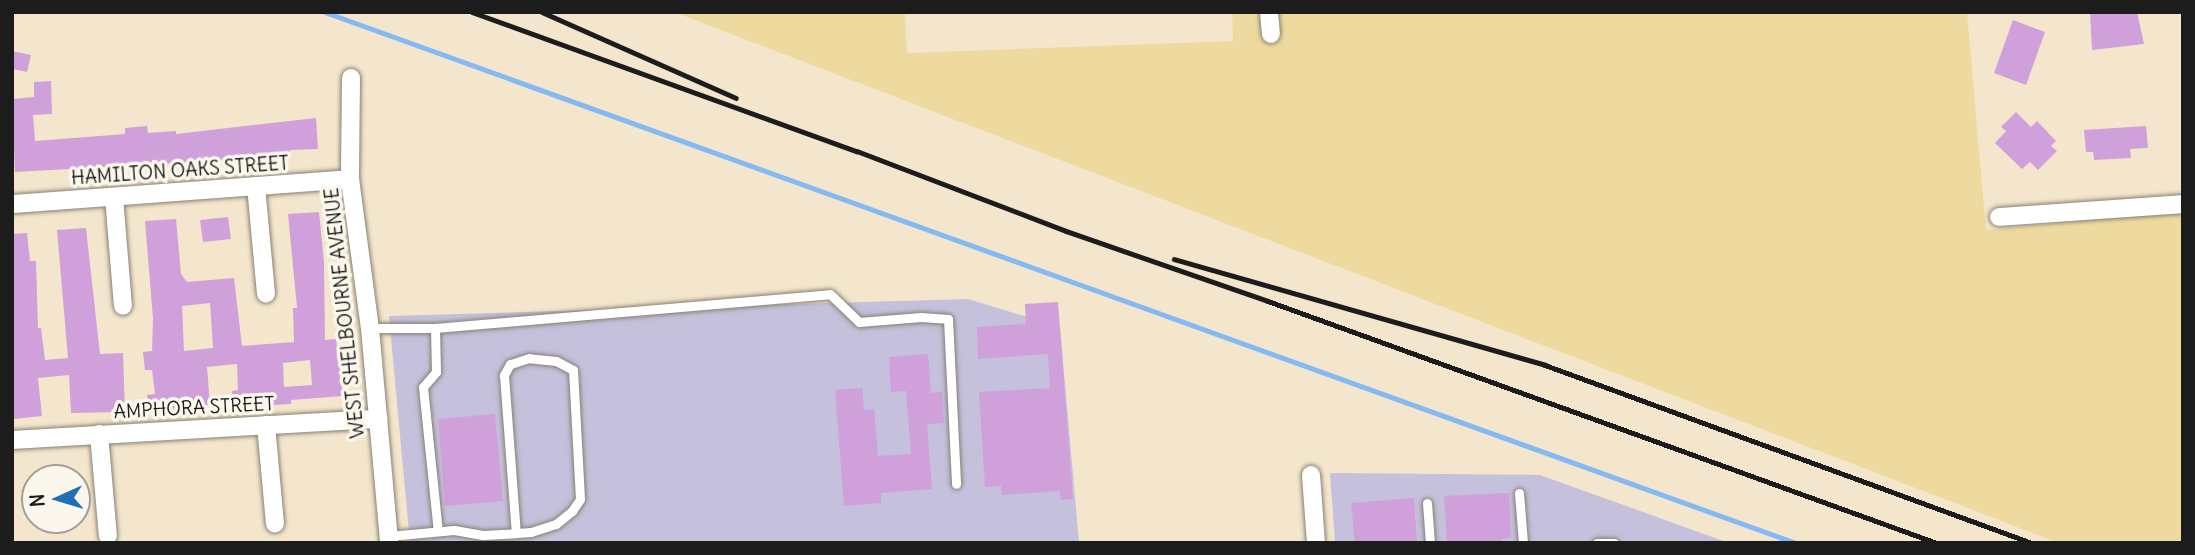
<!DOCTYPE html>
<style>
body{margin:0}
#map{position:relative;width:2195px;height:555px;overflow:hidden;background:#f4e6cc;font-family:Delius,sans-serif}
div>[style]{position:absolute}
.industrial>*{inset:0;background:#c5c0db}
.sand>*{inset:0;background:#eeda9e}
.stream>*{height:4.5px;margin:-2.25px;padding:0 2.25px;transform-origin:2.25px;border-radius:2.25px;background:#84b9f3}
.building>*{inset:0;background:#cfa0da}
.roads{filter:drop-shadow(0 0 2px #888174) drop-shadow(0 0 2px #888174)}
.lane>*{height:9px;margin:-4.5px;padding:0 4.5px;transform-origin:4.5px;border-radius:4.5px;background:#fff}
.street>*{height:18px;margin:-9px;padding:0 9px;transform-origin:9px;border-radius:9px;background:#fff}
.rail>*{height:4.5px;margin:-2.25px;padding:0 2.25px;transform-origin:2.25px;border-radius:2.25px;background:#1c1c1c}
span{translate:-50% -50%;white-space:nowrap;text-align:center;line-height:1.15;-webkit-text-stroke:7px #fbf7ec;paint-order:stroke}
.street-label{font-size:19px;color:#1c1c1c}
.frame{position:absolute;inset:0;border:14px solid #1c1c1c;pointer-events:none}
.north{position:absolute;left:21px;top:464px;width:70px;height:70px;box-sizing:border-box;background:#fbf7ec;border:2px solid #a29f99;border-radius:50%;rotate:266deg;font-size:19px;font-weight:700;line-height:28px;text-align:center;color:#1c1c1c}
.north::after{content:'';display:block;margin:auto;width:24px;height:32px;background:#1f6fb2;clip-path:polygon(50% 0,100% 100%,50% 72%,0 100%)}
</style>
<div id="map">
<div class="industrial">
<div style="clip-path:polygon(968px 299px,1060px 327px,1079px 543px,410px 543px,389px 316px)"></div>
<div style="clip-path:polygon(1330px 473px,1540px 475px,1729px 543px,1335px 543px)"></div>
</div>
<div class="sand">
<div style="clip-path:polygon(674px 12px,905px 12px,907px 53px,1233px 41px,1232px 12px,1967px 12px,1986px 230px,2183px 212px,2183px 543px,2059px 543px)"></div>
</div>
<div class="stream">
<div style="left:325px;top:12px;width:1564px;rotate:19.85deg"></div>
</div>
<div class="building">
<div style="clip-path:polygon(2090px 12px,2137px 12px,2144px 44px,2092px 50px)"></div>
<div style="clip-path:polygon(2013px 20px,2045px 32px,2026px 85px,1994px 73px)"></div>
<div style="clip-path:polygon(12px 51px,31px 55px,27px 72px,12px 69px)"></div>
<div style="clip-path:polygon(51px 81px,52px 114px,33px 115px,35px 141px,125px 134px,125px 128px,147px 126px,148px 133px,176px 131px,176px 134px,316px 118px,318px 149px,290px 150px,290px 156px,268px 158px,15px 172px,12px 99px,34px 97px,34px 82px)"></div>
<div style="clip-path:polygon(2016px 112px,2031px 127px,2037px 121px,2056px 141px,2051px 146px,2057px 151px,2038px 170px,2030px 162px,2022px 169px,1995px 143px,2006px 131px,2001px 127px)"></div>
<div style="clip-path:polygon(2146px 126px,2148px 148px,2130px 149px,2131px 158px,2094px 160px,2093px 152px,2086px 152px,2084px 130px)"></div>
<div style="clip-path:polygon(evenodd,319px 212px,324px 262px,325px 340px,336px 339px,343px 396px,291px 400px,291px 404px,233px 407px,232px 391px,238px 390px,237px 364px,207px 367px,210px 405px,149px 411px,147px 395px,155px 394px,152px 370px,145px 370px,143px 352px,152px 351px,153px 319px,145px 221px,176px 219px,181px 274px,187px 282px,234px 278px,242px 346px,294px 342px,293px 308px,297px 308px,288px 214px,319px 212px,210px 303px,213px 348px,184px 351px,182px 306px,210px 303px,319px 212px,310px 360px,312px 385px,284px 387px,283px 363px,310px 360px)"></div>
<div style="clip-path:polygon(228px 217px,231px 239px,203px 242px,200px 220px)"></div>
<div style="clip-path:polygon(86px 228px,100px 354px,123px 353px,125px 412px,71px 413px,69px 375px,38px 378px,42px 416px,14px 419px,12px 234px,27px 233px,30px 261px,36px 261px,38px 328px,41px 328px,45px 360px,68px 358px,57px 230px)"></div>
<div style="clip-path:polygon(1058px 302px,1073px 499px,1061px 500px,1060px 491px,1002px 495px,1001px 486px,985px 487px,979px 392px,1050px 388px,1048px 354px,978px 359px,977px 327px,1026px 324px,1025px 304px)"></div>
<div style="clip-path:polygon(928px 354px,931px 393px,942px 392px,944px 423px,927px 424px,932px 489px,881px 493px,881px 503px,844px 506px,835px 390px,862px 388px,864px 410px,874px 409px,878px 456px,911px 454px,906px 391px,891px 392px,889px 357px)"></div>
<div style="clip-path:polygon(495px 414px,503px 501px,445px 506px,438px 419px)"></div>
<div style="clip-path:polygon(1509px 493px,1511px 538px,1501px 539px,1502px 543px,1447px 543px,1444px 496px)"></div>
<div style="clip-path:polygon(1414px 498px,1417px 543px,1355px 543px,1351px 503px)"></div>
</div>
<div class="roads">
<div class="lane">
<div style="left:370px;top:328px;width:65px"></div>
<div style="left:435px;top:328px;width:44px;rotate:88.7deg"></div>
<div style="left:436px;top:372px;width:20px;rotate:131deg"></div>
<div style="left:423px;top:387px;width:145px;rotate:84.1deg"></div>
<div style="left:435px;top:328px;width:396px;rotate:-4.9deg"></div>
<div style="left:830px;top:294px;width:40px;rotate:44deg"></div>
<div style="left:859px;top:322px;width:62px;rotate:-4.6deg"></div>
<div style="left:921px;top:317px;width:27px;rotate:4deg"></div>
<div style="left:948px;top:319px;width:165px;rotate:87.2deg"></div>
<div style="left:1519px;top:493px;width:50px;rotate:85.4deg"></div>
<div style="left:1427px;top:503px;width:40px;rotate:85.7deg"></div>
<div style="left:389px;top:536px;width:65px;rotate:-5.3deg"></div>
<div style="left:454px;top:530px;width:29px;rotate:10deg"></div>
<div style="left:483px;top:535px;width:33px;rotate:-3deg"></div>
<div style="left:516px;top:533px;width:15px;rotate:-4deg"></div>
<div style="left:531px;top:532px;width:26px;rotate:-18deg"></div>
<div style="left:556px;top:524px;width:21px;rotate:-39deg"></div>
<div style="left:572px;top:511px;width:14px;rotate:-56deg"></div>
<div style="left:580px;top:499px;width:129px;rotate:-93.1deg"></div>
<div style="left:573px;top:370px;width:19px;rotate:-152deg"></div>
<div style="left:556px;top:361px;width:27px;rotate:-174deg"></div>
<div style="left:529px;top:358px;width:20px;rotate:162deg"></div>
<div style="left:510px;top:364px;width:13px;rotate:119deg"></div>
<div style="left:504px;top:375px;width:158px;rotate:85.7deg"></div>
<div style="left:1597px;top:543px;width:17px"></div>
</div>
<div class="street">
<div style="left:1269px;top:12px;width:22px;rotate:85deg"></div>
<div style="left:351px;top:78px;width:101px;rotate:90.6deg"></div>
<div style="left:350px;top:179px;width:150px;rotate:82.4deg"></div>
<div style="left:370px;top:328px;width:216px;rotate:84.9deg"></div>
<div style="left:256px;top:186px;width:108px;rotate:84.7deg"></div>
<div style="left:114px;top:197px;width:109px;rotate:85.3deg"></div>
<div style="left:12px;top:204px;width:339px;rotate:-4.2deg"></div>
<div style="left:1999px;top:217px;width:184px;rotate:-4deg"></div>
<div style="left:266px;top:425px;width:99px;rotate:84.8deg"></div>
<div style="left:99px;top:434px;width:102px;rotate:85deg"></div>
<div style="left:12px;top:440px;width:367px;rotate:-3.3deg"></div>
<div style="left:1311px;top:475px;width:68px;rotate:85.8deg"></div>
</div>
</div>
<div class="rail">
<div style="left:472px;top:12px;width:409px;rotate:19.9deg"></div>
<div style="left:857px;top:151px;width:224px;rotate:20.9deg"></div>
<div style="left:1066px;top:231px;width:214px;rotate:19.1deg"></div>
<div style="left:1268px;top:301px;width:711px;rotate:19.89deg"></div>
<div style="left:542px;top:12px;width:212px;rotate:23.9deg"></div>
<div style="left:1174px;top:259px;width:386px;rotate:15.9deg"></div>
<div style="left:1545px;top:365px;width:519px;rotate:20.08deg"></div>
</div>
<div class="street-label">
<span style="left:180px;top:171px;rotate:-4deg">HAMILTON OAKS STREET</span>
<span style="left:345px;top:313px;rotate:-96deg">WEST SHELBOURNE AVENUE</span>
<span style="left:194px;top:408px;rotate:-3deg">AMPHORA STREET</span>
</div>
<div class="frame"></div>
<div class="north">N</div>
</div>
